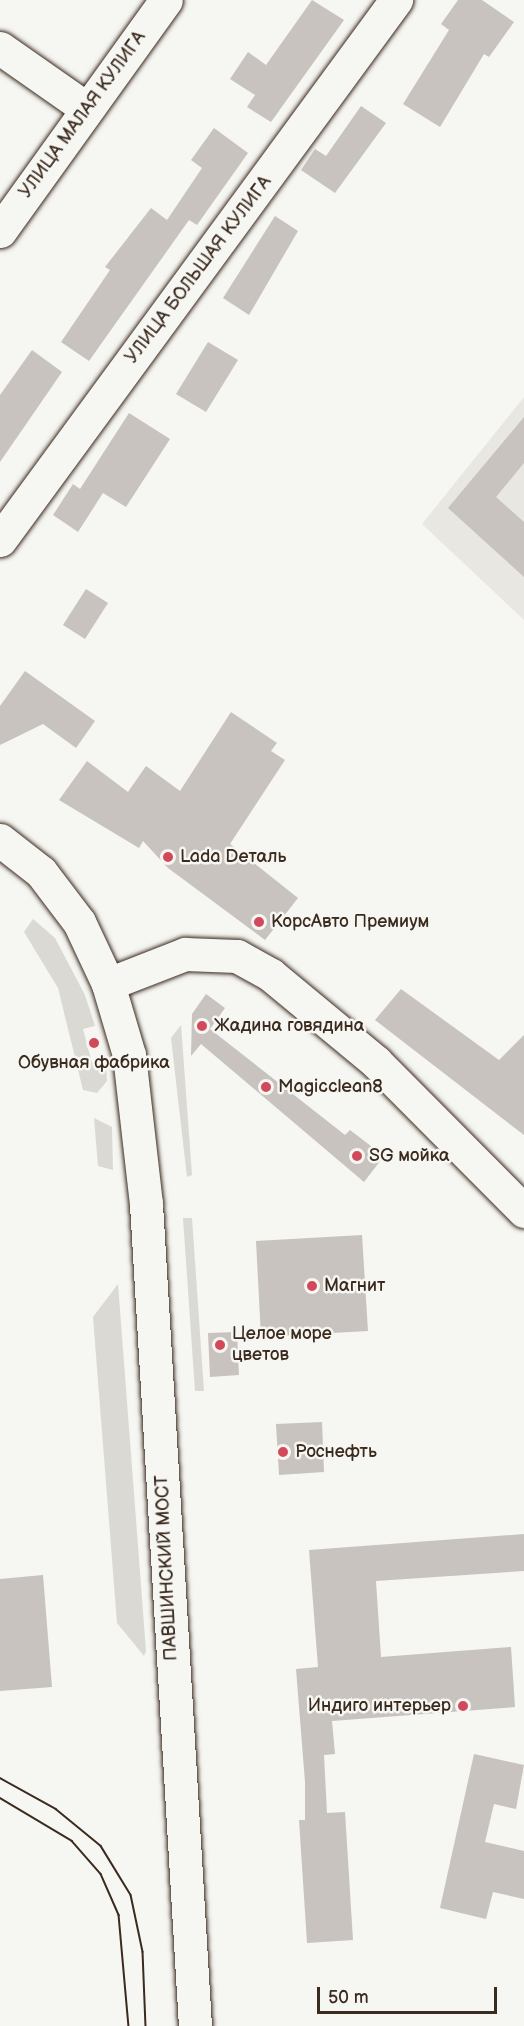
<!DOCTYPE html>
<meta charset="utf-8">
<style>
body{margin:0}
#map{position:relative;width:524px;height:2026px;overflow:hidden;background:#f6f6f2;font-family:"Balsamiq Sans",sans-serif}
div>[style]{position:absolute}
.built>*{inset:0;background:#e8e7e2}
.green>*{inset:0;background:#dad9d3}
.building>*{inset:0;background:#c8c3be}
.roads{filter:drop-shadow(0 0 2px #3b2a1e) drop-shadow(0 0 2px #3b2a1e)}
.minor>*{height:33px;margin:-16.5px;padding:0 16.5px;transform-origin:16.5px;border-radius:16.5px;background:#f6f6f2}
.major>*{height:33px;margin:-16.5px;padding:0 16.5px;transform-origin:16.5px;border-radius:16.5px;background:#f6f6f2}
.tram>*{height:1.5px;margin:-0.75px;padding:0 0.75px;transform-origin:0.75px;border-radius:0.75px;background:#3b2a1e}
.dots>*{width:16px;height:16px;translate:-50% -50%;box-sizing:border-box;border:3px solid #f6f6f2;border-radius:50%}
span{translate:-50% -50%;white-space:nowrap;text-align:center;line-height:1.15;-webkit-text-stroke:5px #f6f6f2;paint-order:stroke}
.street-label{font-size:18px;color:#3b2a1e}
.poi-label{font-size:18px;color:#3b2a1e}
.left{translate:0 -50%;text-align:left}
.right{translate:-100% -50%;text-align:right}
.scale{position:absolute;left:317px;top:1987px;width:180px;height:27px;box-sizing:border-box;border:3px solid #3b2a1e;border-top:0;padding-left:8px;font-size:18px;line-height:21px;white-space:nowrap;color:#3b2a1e;-webkit-text-stroke:4px #f6f6f2;paint-order:stroke}
</style>
<div id="map">
<div class="built">
<div style="clip-path:polygon(524px 397px,524px 620px,422px 524px)"></div>
</div>
<div class="green">
<div style="clip-path:polygon(33px 919px,55px 938px,85px 995px,95px 1026px,83px 1029px,92px 1063px,106px 1061px,107px 1081px,97px 1093px,83px 1090px,58px 988px,24px 932px)"></div>
<div style="clip-path:polygon(181px 1025px,192px 1175px,187px 1177px,171px 1038px)"></div>
<div style="clip-path:polygon(94px 1118px,112px 1127px,113px 1170px,98px 1166px)"></div>
<div style="clip-path:polygon(183px 1218px,192px 1218px,204px 1391px,195px 1391px)"></div>
<div style="clip-path:polygon(118px 1284px,146px 1651px,144px 1656px,117px 1623px,93px 1317px)"></div>
</div>
<div class="building">
<div style="clip-path:polygon(312px 0,344px 20px,271px 122px,247px 107px,255px 95px,230px 79px,248px 52px,266px 65px)"></div>
<div style="clip-path:polygon(458px 0,482px 0,514px 22px,489px 57px,484px 54px,440px 127px,403px 104px,449px 30px,441px 24px)"></div>
<div style="clip-path:polygon(361px 106px,386px 123px,335px 193px,301px 170px,315px 149px,326px 156px)"></div>
<div style="clip-path:polygon(214px 128px,248px 153px,197px 225px,189px 220px,89px 361px,61px 342px,110px 270px,105px 267px,151px 208px,167px 220px,202px 168px,191px 160px)"></div>
<div style="clip-path:polygon(275px 216px,298px 231px,249px 315px,223px 298px)"></div>
<div style="clip-path:polygon(208px 342px,238px 360px,206px 412px,176px 394px)"></div>
<div style="clip-path:polygon(32px 350px,62px 372px,0 462px,0 395px)"></div>
<div style="clip-path:polygon(129px 413px,170px 439px,126px 507px,103px 493px,78px 532px,53px 515px,73px 484px,80px 489px)"></div>
<div style="clip-path:polygon(524px 417px,524px 463px,496px 497px,524px 522px,524px 577px,448px 508px)"></div>
<div style="clip-path:polygon(86px 589px,108px 603px,85px 639px,63px 625px)"></div>
<div style="clip-path:polygon(25px 671px,95px 721px,76px 748px,43px 724px,0 745px,0 706px)"></div>
<div style="clip-path:polygon(231px 712px,277px 743px,271px 751px,285px 760px,230px 844px,298px 898px,265px 940px,168px 868px,143px 841px,139px 848px,59px 800px,87px 761px,128px 792px,146px 766px,180px 791px)"></div>
<div style="clip-path:polygon(401px 989px,499px 1060px,524px 1035px,524px 1135px,375px 1020px)"></div>
<div style="clip-path:polygon(206px 994px,225px 1008px,210px 1029px,345px 1135px,350px 1130px,384px 1156px,364px 1182px,201px 1044px,191px 1056px,192px 1014px)"></div>
<div style="clip-path:polygon(362px 1235px,368px 1331px,261px 1337px,256px 1241px)"></div>
<div style="clip-path:polygon(237px 1332px,239px 1375px,210px 1377px,208px 1333px)"></div>
<div style="clip-path:polygon(322px 1422px,324px 1472px,279px 1475px,276px 1424px)"></div>
<div style="clip-path:polygon(524px 1534px,524px 1571px,376px 1581px,381px 1657px,511px 1647px,515px 1707px,332px 1721px,335px 1754px,324px 1755px,327px 1813px,345px 1812px,353px 1940px,307px 1943px,299px 1820px,305px 1820px,305px 1782px,296px 1669px,318px 1667px,309px 1550px)"></div>
<div style="clip-path:polygon(43px 1575px,52px 1687px,0 1691px,0 1579px)"></div>
<div style="clip-path:polygon(474px 1754px,524px 1765px,516px 1809px,494px 1804px,485px 1842px,524px 1851px,524px 1899px,493px 1892px,486px 1919px,440px 1908px)"></div>
</div>
<div class="roads">
<div class="minor">
<div style="left:0;top:48px;width:106px;rotate:35deg"></div>
<div style="left:0;top:231px;width:284px;rotate:-54.3deg"></div>
<div style="left:0;top:540px;width:670px;rotate:-53.75deg"></div>
<div style="left:108px;top:984px;width:83px;rotate:-21.3deg"></div>
<div style="left:185px;top:954px;width:52px;rotate:2.2deg"></div>
<div style="left:237px;top:956px;width:39px;rotate:29deg"></div>
<div style="left:271px;top:975px;width:136px;rotate:39.6deg"></div>
<div style="left:376px;top:1062px;width:210px;rotate:45.2deg"></div>
</div>
<div class="major">
<div style="left:0;top:840px;width:52px;rotate:38deg"></div>
<div style="left:41px;top:872px;width:63px;rotate:52.8deg"></div>
<div style="left:79px;top:922px;width:68px;rotate:64.9deg"></div>
<div style="left:108px;top:984px;width:74px;rotate:73.5deg"></div>
<div style="left:129px;top:1055px;width:150px;rotate:83.5deg"></div>
<div style="left:146px;top:1204px;width:823px;rotate:86.59deg"></div>
</div>
</div>
<div class="tram">
<div style="left:0;top:1778px;width:64px;rotate:29deg"></div>
<div style="left:56px;top:1809px;width:58px;rotate:39.4deg"></div>
<div style="left:101px;top:1846px;width:57px;rotate:58.5deg"></div>
<div style="left:131px;top:1895px;width:58px;rotate:78.1deg"></div>
<div style="left:143px;top:1952px;width:74px;rotate:87.7deg"></div>
<div style="left:0;top:1798px;width:84px;rotate:30.8deg"></div>
<div style="left:72px;top:1841px;width:44px;rotate:48.7deg"></div>
<div style="left:101px;top:1874px;width:45px;rotate:66.3deg"></div>
<div style="left:119px;top:1915px;width:111px;rotate:84.9deg"></div>
</div>
<div class="dots">
<div style="left:168px;top:857px;background:#d1495b"></div>
<div style="left:259px;top:922px;background:#d1495b"></div>
<div style="left:202px;top:1026px;background:#d1495b"></div>
<div style="left:94px;top:1043px;background:#d1495b"></div>
<div style="left:266px;top:1087px;background:#d1495b"></div>
<div style="left:357px;top:1156px;background:#d1495b"></div>
<div style="left:312px;top:1286px;background:#d1495b"></div>
<div style="left:220px;top:1345px;background:#d1495b"></div>
<div style="left:283px;top:1452px;background:#d1495b"></div>
<div style="left:463px;top:1706px;background:#d1495b"></div>
</div>
<div class="street-label">
<span style="left:83px;top:115px;rotate:-54deg">УЛИЦА МАЛАЯ КУЛИГА</span>
<span style="left:199px;top:270px;rotate:-53deg">УЛИЦА БОЛЬШАЯ КУЛИГА</span>
<span style="left:167px;top:1568px;rotate:-93deg">ПАВШИНСКИЙ МОСТ</span>
</div>
<div class="poi-label">
<span class="left" style="left:180px;top:857px">Lada Dеталь</span>
<span class="left" style="left:271px;top:922px">КорсАвто Премиум</span>
<span class="left" style="left:214px;top:1026px">Жадина говядина</span>
<span style="left:94px;top:1063px">Обувная фабрика</span>
<span class="left" style="left:278px;top:1087px">Magicclean8</span>
<span class="left" style="left:369px;top:1156px">SG мойка</span>
<span class="left" style="left:324px;top:1286px">Магнит</span>
<span class="left" style="left:232px;top:1345px">Целое море<br>цветов</span>
<span class="left" style="left:295px;top:1452px">Роснефть</span>
<span class="right" style="left:451px;top:1706px">Индиго интерьер</span>
</div>
<div class="scale">50 m</div>
</div>
